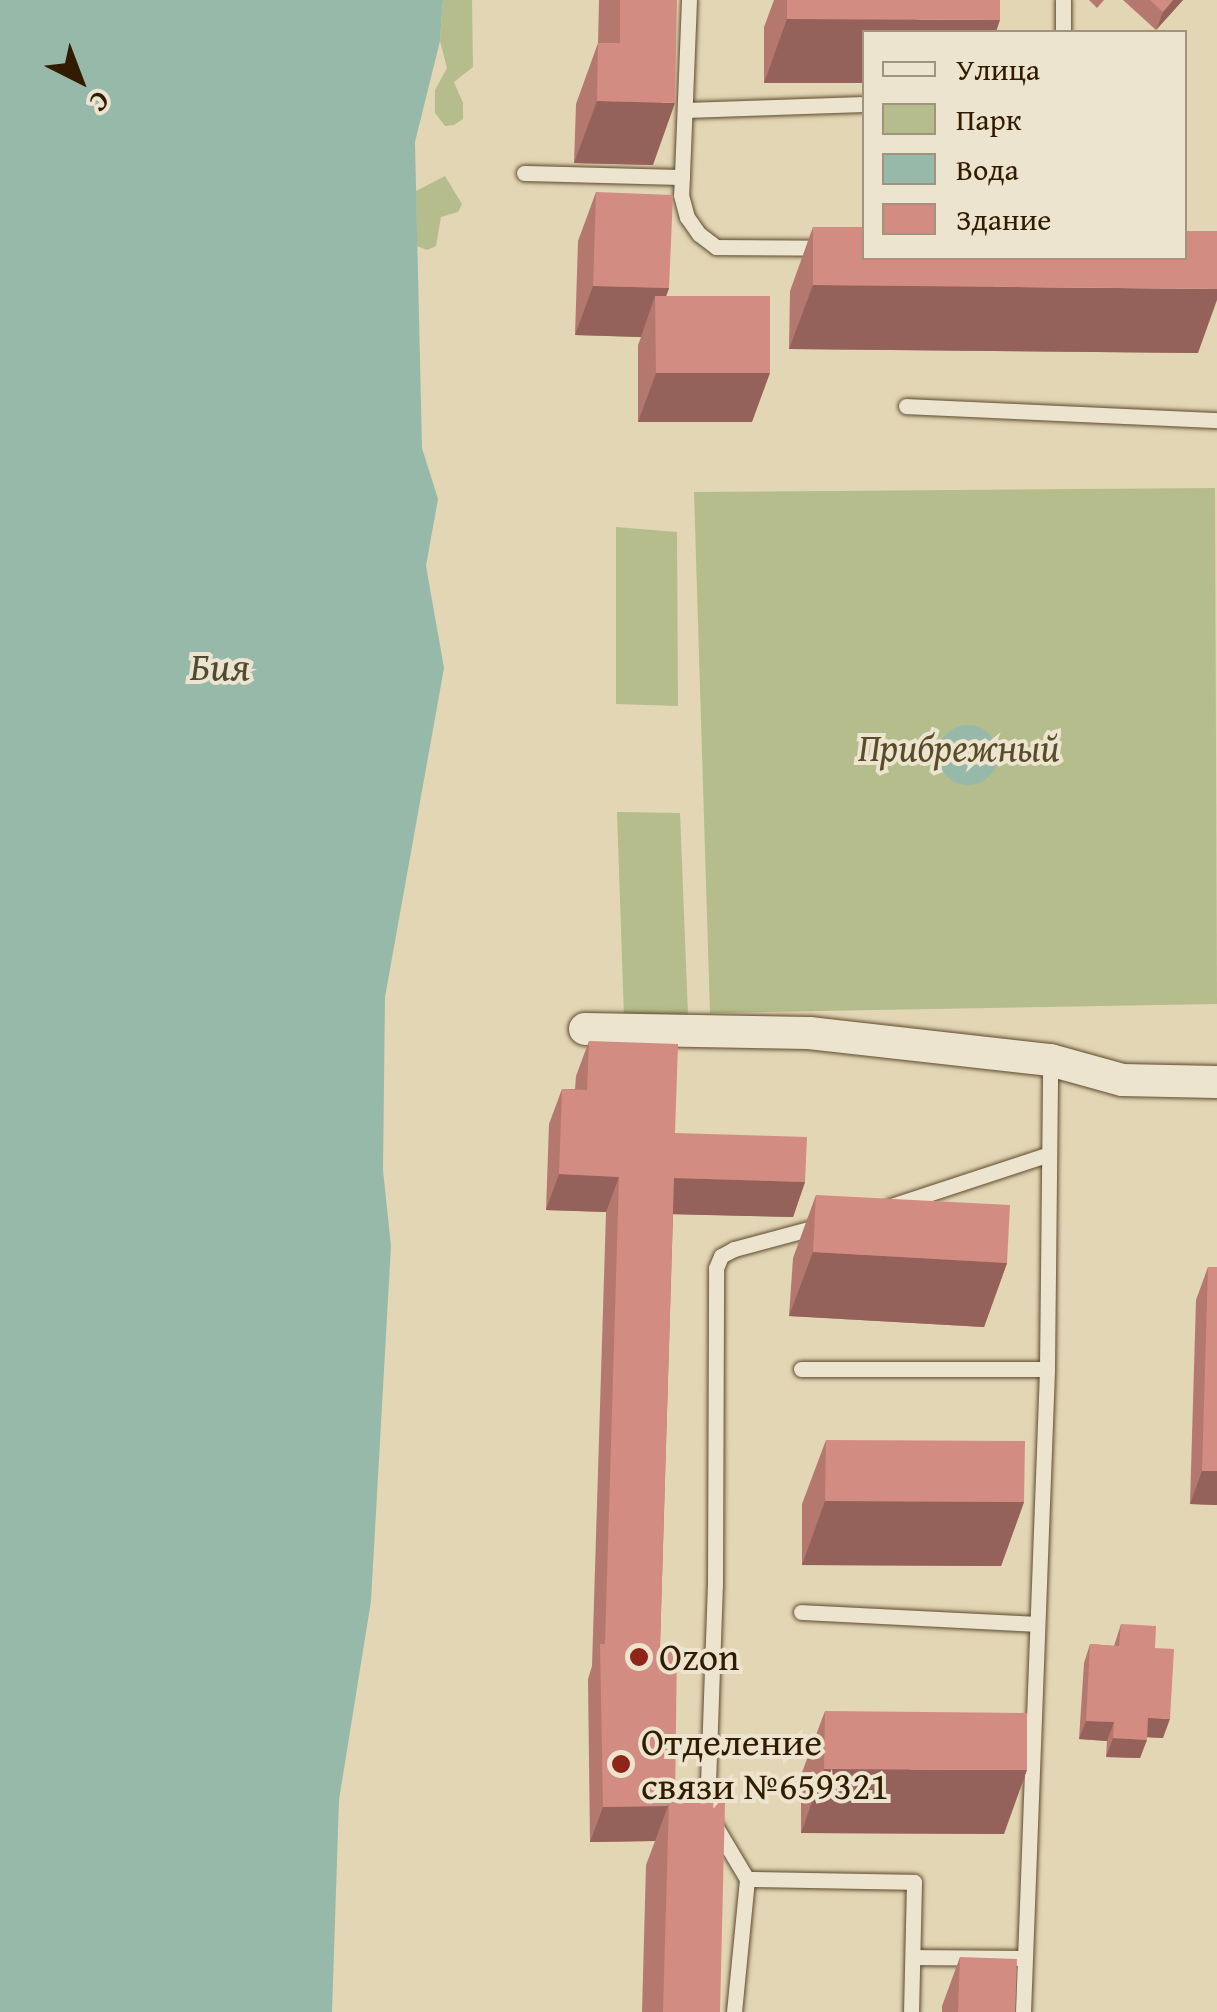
<!DOCTYPE html>
<meta charset="utf-8">
<style>
body{margin:0}
#map{position:relative;width:1217px;height:2012px;overflow:hidden;background:#e3d6b5;font-family:"Gentium Book Plus",serif}
div>[style]{position:absolute}
.green>*{inset:0;background:#b5bd8c}
.water>*{inset:0;background:#96b9aa}
.round{border-radius:50%}
.roads{filter:drop-shadow(0 0 2px #5e4a2d) drop-shadow(0 0 2px #5e4a2d)}
.service>*{height:15px;margin:-7.5px;padding:0 7.5px;transform-origin:7.5px;border-radius:7.5px;background:#ede4cf}
.minor>*{height:32px;margin:-16px;padding:0 16px;transform-origin:16px;border-radius:16px;background:#ede4cf}
.wall>*{inset:0;background:#b5786f}
.shaded-wall>*{inset:0;background:#94625a}
.building>*{inset:0;background:#d38c81}
.dots>*{width:28px;height:28px;translate:-50% -50%;box-sizing:border-box;border:5px solid #ede4cf;border-radius:50%}
span{translate:-50% -50%;white-space:nowrap;text-align:center;line-height:1.15;-webkit-text-stroke:8px #ede4cf;paint-order:stroke}
.park-label{font-size:38px;color:#594c2a;font-style:italic}
.poi-label{font-size:38px;color:#321c00}
.left{translate:0 -50%;text-align:left}
.water-label{font-size:40px;color:#504b33;font-style:italic}
.legend{position:absolute;left:862px;top:30px;width:325px;height:230px;box-sizing:border-box;background:#ede4cf;border:2px solid #a2947c;margin:0;padding:12px 18px;list-style:none;font-size:30px;color:#321c00}
.legend li{display:flex;align-items:center;gap:20px;height:50px}
.legend b{width:50px;border:2px solid #a2947c}
.north{position:absolute;left:30px;top:30px;width:100px;height:100px;-webkit-text-stroke:8px #ede4cf;paint-order:stroke;rotate:138deg;font-size:28px;font-weight:700;line-height:40px;text-align:center;color:#321c00}
.north::after{content:'';display:block;margin:auto;width:35px;height:45px;background:#321c00;clip-path:polygon(50% 0,100% 100%,50% 72%,0 100%)}
</style>
<div id="map">
<div class="green">
<div style="clip-path:polygon(443px 0,472px 0,473px 67px,454px 82px,463px 103px,463px 119px,454px 125px,445px 126px,435px 113px,435px 90px,447px 68px,440px 41px)"></div>
<div style="clip-path:polygon(445px 176px,462px 204px,458px 212px,441px 217px,436px 246px,427px 250px,417px 246px,416px 191px)"></div>
<div style="clip-path:polygon(1215px 488px,1217px 1004px,710px 1013px,694px 492px)"></div>
<div style="clip-path:polygon(616px 527px,677px 532px,678px 706px,616px 704px)"></div>
<div style="clip-path:polygon(617px 812px,680px 813px,688px 1015px,624px 1018px)"></div>
</div>
<div class="water">
<div style="clip-path:polygon(0 0,443px 0,440px 41px,415px 142px,422px 448px,438px 499px,426px 566px,444px 668px,385px 997px,383px 1170px,391px 1246px,371px 1601px,339px 1800px,332px 2012px,0 2012px)"></div>
<div class="round" style="left:938px;top:725px;width:60px;height:60px"></div>
</div>
<div class="roads">
<div class="service">
<div style="left:689px;top:0;width:195px;rotate:92.3deg"></div>
<div style="left:681px;top:195px;width:23px;rotate:75deg"></div>
<div style="left:687px;top:217px;width:21px;rotate:55deg"></div>
<div style="left:699px;top:234px;width:21px;rotate:37deg"></div>
<div style="left:716px;top:247px;width:148px;rotate:0.4deg"></div>
<div style="left:1063px;top:0;width:32px;rotate:90deg"></div>
<div style="left:685px;top:110px;width:179px;rotate:-1.9deg"></div>
<div style="left:524px;top:173px;width:158px;rotate:1.5deg"></div>
<div style="left:906px;top:406px;width:311px;rotate:2.6deg"></div>
<div style="left:891px;top:1206px;width:166px;rotate:-18.2deg"></div>
<div style="left:801px;top:1369px;width:246px"></div>
<div style="left:801px;top:1612px;width:235px;rotate:2.9deg"></div>
<div style="left:747px;top:1879px;width:167px;rotate:1deg"></div>
<div style="left:914px;top:1882px;width:130px;rotate:91.3deg"></div>
<div style="left:913px;top:1957px;width:111px;rotate:0.5deg"></div>
<div style="left:734px;top:2012px;width:134px;rotate:-84.4deg"></div>
<div style="left:747px;top:1879px;width:78px;rotate:-120.8deg"></div>
<div style="left:707px;top:1812px;width:226px;rotate:-88deg"></div>
<div style="left:715px;top:1586px;width:318px;rotate:-89.8deg"></div>
<div style="left:716px;top:1268px;width:13px;rotate:-67deg"></div>
<div style="left:721px;top:1256px;width:15px;rotate:-28deg"></div>
<div style="left:734px;top:1249px;width:89px;rotate:-15deg"></div>
<div style="left:1023px;top:2012px;width:643px;rotate:-87.86deg"></div>
<div style="left:1047px;top:1369px;width:309px;rotate:-89.4deg"></div>
</div>
<div class="minor">
<div style="left:585px;top:1029px;width:224px;rotate:1deg"></div>
<div style="left:809px;top:1033px;width:243px;rotate:6.4deg"></div>
<div style="left:1050px;top:1060px;width:75px;rotate:15.5deg"></div>
<div style="left:1122px;top:1080px;width:95px;rotate:1.2deg"></div>
</div>
</div>
<div class="wall">
<div style="clip-path:polygon(599px 0,677px 0,653px 165px,574px 163px,576px 104px,598px 43px)"></div>
<div style="clip-path:polygon(774px 0,1000px 0,864px 32px,864px 83px,764px 83px,764px 27px)"></div>
<div style="clip-path:polygon(1089px 0,1104px 0,1097px 8px)"></div>
<div style="clip-path:polygon(1123px 0,1183px 0,1156px 30px)"></div>
<div style="clip-path:polygon(596px 192px,669px 288px,666px 296px,752px 422px,638px 422px,638px 345px,641px 337px,575px 335px,578px 241px)"></div>
<div style="clip-path:polygon(813px 227px,1198px 353px,789px 349px,790px 291px)"></div>
<div style="clip-path:polygon(589px 1041px,675px 1133px,805px 1182px,793px 1217px,673px 1214px,660px 1646px,675px 1802px,720px 2012px,642px 2012px,646px 1865px,655px 1841px,590px 1842px,588px 1679px,592px 1666px,606px 1212px,546px 1210px,549px 1124px,562px 1089px,575px 1089px,576px 1076px)"></div>
<div style="clip-path:polygon(816px 1195px,1007px 1263px,984px 1327px,789px 1316px,793px 1258px)"></div>
<div style="clip-path:polygon(1208px 1267px,1217px 1267px,1217px 1505px,1190px 1504px,1196px 1300px)"></div>
<div style="clip-path:polygon(826px 1440px,1024px 1502px,1001px 1566px,802px 1565px,802px 1504px)"></div>
<div style="clip-path:polygon(1121px 1624px,1155px 1648px,1163px 1738px,1147px 1737px,1140px 1758px,1106px 1757px,1107px 1741px,1079px 1739px,1084px 1663px,1090px 1644px,1114px 1646px)"></div>
<div style="clip-path:polygon(825px 1711px,1004px 1834px,801px 1833px,801px 1775px)"></div>
<div style="clip-path:polygon(960px 1957px,1015px 2012px,942px 2012px,942px 2006px)"></div>
</div>
<div class="shaded-wall">
<div style="clip-path:polygon(1173px 0,1183px 0,1156px 30px,1163px 12px)"></div>
<div style="clip-path:polygon(787px 19px,1000px 20px,996px 32px,864px 32px,864px 83px,764px 83px)"></div>
<div style="clip-path:polygon(597px 101px,675px 103px,653px 165px,574px 163px)"></div>
<div style="clip-path:polygon(813px 285px,1217px 289px,1217px 300px,1198px 353px,789px 349px)"></div>
<div style="clip-path:polygon(593px 286px,669px 288px,656px 325px,655px 296px,641px 337px,575px 335px)"></div>
<div style="clip-path:polygon(656px 373px,770px 373px,752px 422px,638px 422px)"></div>
<div style="clip-path:polygon(559px 1174px,619px 1177px,606px 1212px,546px 1210px)"></div>
<div style="clip-path:polygon(674px 1178px,805px 1182px,793px 1217px,662px 1214px)"></div>
<div style="clip-path:polygon(813px 1252px,1007px 1263px,984px 1327px,789px 1316px)"></div>
<div style="clip-path:polygon(1202px 1471px,1217px 1471px,1217px 1505px,1190px 1504px)"></div>
<div style="clip-path:polygon(825px 1501px,1024px 1502px,1001px 1566px,802px 1565px)"></div>
<div style="clip-path:polygon(1148px 1718px,1170px 1719px,1163px 1738px,1142px 1737px)"></div>
<div style="clip-path:polygon(1086px 1721px,1114px 1722px,1107px 1741px,1079px 1739px)"></div>
<div style="clip-path:polygon(1113px 1738px,1147px 1740px,1140px 1758px,1106px 1757px)"></div>
<div style="clip-path:polygon(824px 1769px,1027px 1770px,1004px 1834px,801px 1833px)"></div>
<div style="clip-path:polygon(668px 1806px,655px 1841px,590px 1842px,603px 1807px)"></div>
</div>
<div class="building">
<div style="clip-path:polygon(620px 0,677px 0,675px 103px,597px 101px,598px 43px,620px 43px)"></div>
<div style="clip-path:polygon(787px 0,1000px 0,1000px 20px,787px 19px)"></div>
<div style="clip-path:polygon(1150px 0,1173px 0,1163px 12px)"></div>
<div style="clip-path:polygon(596px 192px,673px 195px,669px 288px,593px 286px)"></div>
<div style="clip-path:polygon(813px 227px,864px 227px,864px 258px,1184px 258px,1184px 231px,1217px 231px,1217px 289px,813px 285px)"></div>
<div style="clip-path:polygon(655px 296px,770px 296px,770px 373px,656px 373px)"></div>
<div style="clip-path:polygon(589px 1041px,678px 1044px,675px 1133px,807px 1137px,805px 1182px,674px 1178px,660px 1646px,677px 1646px,675px 1802px,669px 1801px,668px 1806px,603px 1807px,600px 1644px,605px 1644px,619px 1177px,559px 1174px,562px 1089px,587px 1090px)"></div>
<div style="clip-path:polygon(816px 1195px,1010px 1205px,1007px 1263px,813px 1252px)"></div>
<div style="clip-path:polygon(1208px 1267px,1217px 1267px,1217px 1471px,1202px 1471px)"></div>
<div style="clip-path:polygon(826px 1440px,1025px 1441px,1024px 1502px,825px 1501px)"></div>
<div style="clip-path:polygon(1121px 1624px,1156px 1626px,1155px 1648px,1174px 1649px,1170px 1719px,1148px 1718px,1147px 1740px,1113px 1738px,1114px 1722px,1086px 1721px,1090px 1644px,1119px 1646px)"></div>
<div style="clip-path:polygon(825px 1711px,1027px 1713px,1027px 1770px,824px 1769px)"></div>
<div style="clip-path:polygon(669px 1801px,725px 1803px,720px 2012px,663px 2012px)"></div>
<div style="clip-path:polygon(960px 1957px,1017px 1959px,1015px 2012px,958px 2012px)"></div>
</div>
<div class="dots">
<div style="left:639px;top:1657px;background:#8f2418"></div>
<div style="left:621px;top:1764px;background:#8f2418"></div>
</div>
<div class="park-label">
<span style="left:959px;top:748px">Прибрежный</span>
</div>
<div class="poi-label">
<span class="left" style="left:659px;top:1657px">Ozon</span>
<span class="left" style="left:641px;top:1764px">Отделение<br>связи №659321</span>
</div>
<div class="water-label">
<span style="left:220px;top:666px">Бия</span>
</div>
<ul class="legend">
<li><b style="height:12px;background:#ede4cf"></b>Улица</li>
<li><b style="height:28px;background:#b5bd8c"></b>Парк</li>
<li><b style="height:28px;background:#96b9aa"></b>Вода</li>
<li><b style="height:28px;background:#d38c81"></b>Здание</li>
</ul>
<div class="north">С</div>
</div>
